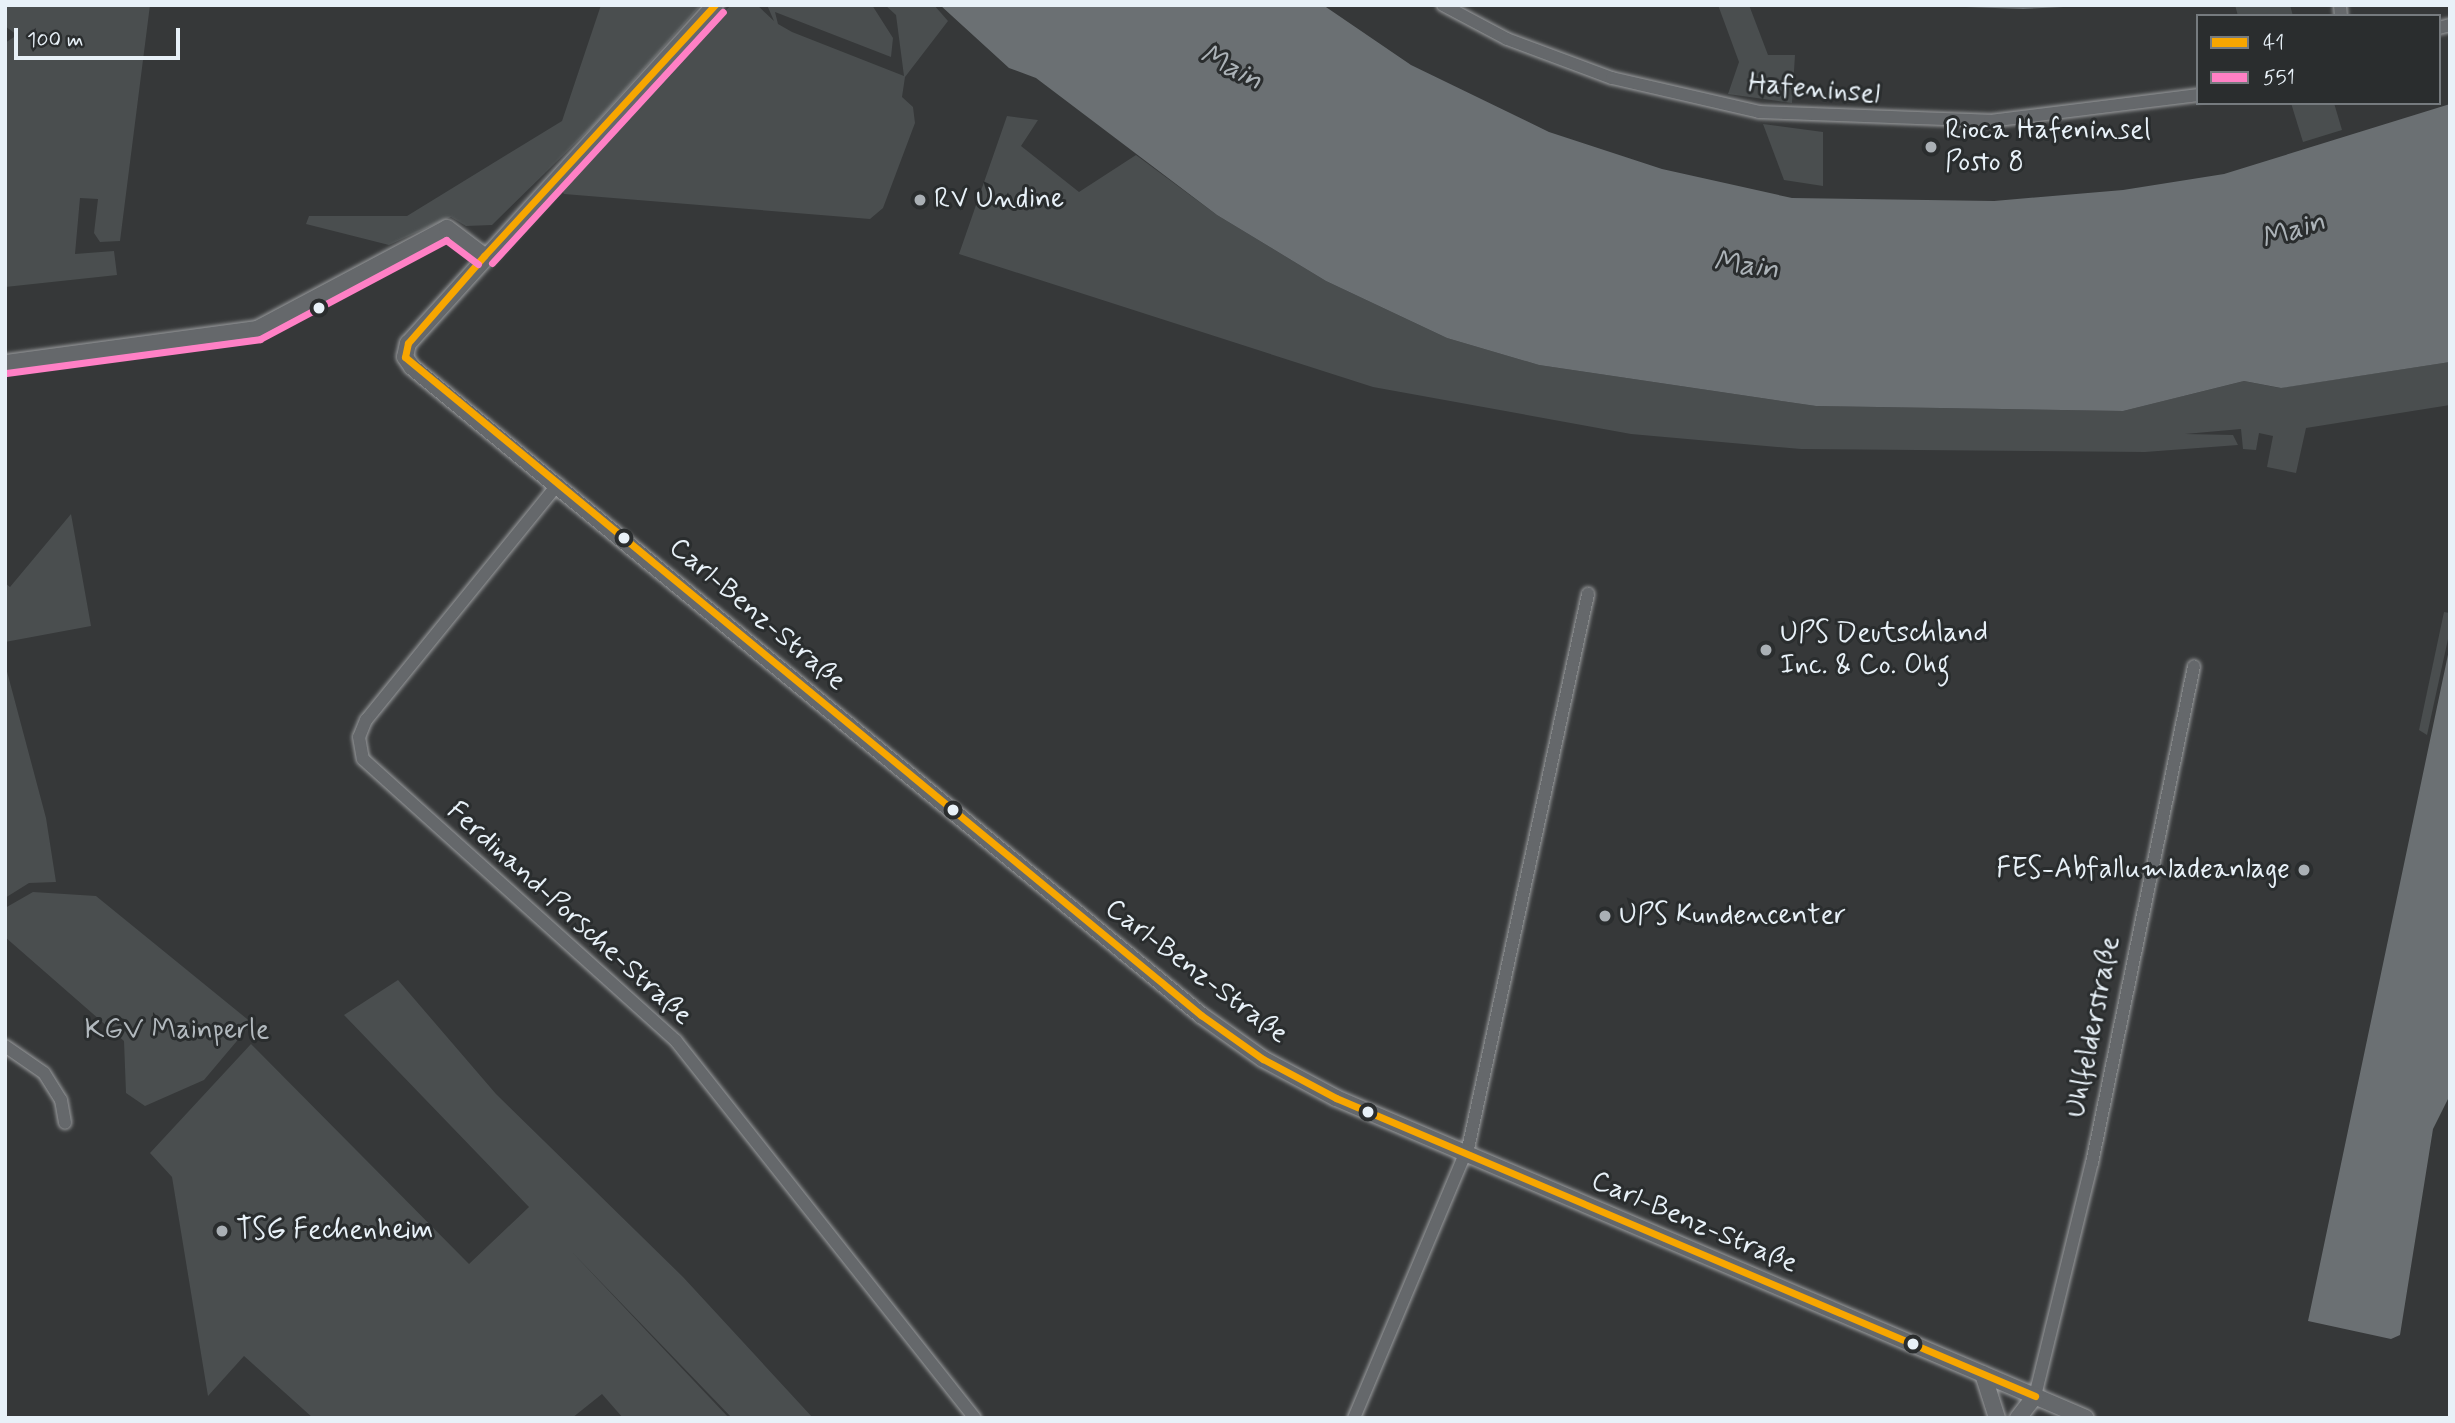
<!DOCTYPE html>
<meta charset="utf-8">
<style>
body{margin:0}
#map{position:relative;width:2455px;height:1423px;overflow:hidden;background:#363839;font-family:Mynerve,sans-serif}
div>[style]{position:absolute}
.green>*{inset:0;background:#4a4e4f}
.water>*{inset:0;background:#6b7073}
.roads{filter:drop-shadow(0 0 2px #9b9d9f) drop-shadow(0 0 2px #9b9d9f)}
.street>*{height:12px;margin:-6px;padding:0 6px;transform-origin:6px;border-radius:6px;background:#65686b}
.secondary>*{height:16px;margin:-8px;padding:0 8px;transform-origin:8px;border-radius:8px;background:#65686b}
.bus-1>*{height:7px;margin:-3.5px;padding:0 3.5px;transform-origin:3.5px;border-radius:3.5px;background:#f7a600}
.bus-2>*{height:7px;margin:-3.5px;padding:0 3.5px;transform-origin:3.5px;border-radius:3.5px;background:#ff80c5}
.dots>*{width:19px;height:19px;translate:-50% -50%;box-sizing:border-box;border:4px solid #2a2d2e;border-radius:50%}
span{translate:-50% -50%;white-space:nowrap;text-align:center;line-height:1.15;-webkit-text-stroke:6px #2a2d2e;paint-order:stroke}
.street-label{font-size:28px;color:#e8f1f8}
.poi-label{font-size:28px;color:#e8f1f8}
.left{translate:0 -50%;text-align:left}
.right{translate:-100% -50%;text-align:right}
.park-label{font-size:28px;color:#b2b9be}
.water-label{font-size:30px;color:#acb3b8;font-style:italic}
.frame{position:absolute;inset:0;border:7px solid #e8f1f8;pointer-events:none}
.legend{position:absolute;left:2196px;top:14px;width:245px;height:91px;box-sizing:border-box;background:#2a2d2e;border:2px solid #767b7f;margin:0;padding:9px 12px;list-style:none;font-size:21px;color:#e8f1f8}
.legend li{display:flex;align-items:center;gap:14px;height:35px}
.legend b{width:35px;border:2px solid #767b7f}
.scale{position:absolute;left:14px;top:28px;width:166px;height:32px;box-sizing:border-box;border:4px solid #e8f1f8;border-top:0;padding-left:9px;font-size:21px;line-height:24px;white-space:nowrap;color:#e8f1f8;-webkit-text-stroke:5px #2a2d2e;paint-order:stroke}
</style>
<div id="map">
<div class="green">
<div style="clip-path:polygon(5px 5px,150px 5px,120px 241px,100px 242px,94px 233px,98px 199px,80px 198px,75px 254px,114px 251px,117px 275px,5px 287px,5px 43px,17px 35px,5px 26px)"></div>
<div style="clip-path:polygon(601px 5px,701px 5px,592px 127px,492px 225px,466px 226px,451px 217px,389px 245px,306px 224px,309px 216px,407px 216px,562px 121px)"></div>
<div style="clip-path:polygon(731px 5px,757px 5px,774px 21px,767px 5px,872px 5px,893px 38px,891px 57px,775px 12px,778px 24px,792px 32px,904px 76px,896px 15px,885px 5px,934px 5px,948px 21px,905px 77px,902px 97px,913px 107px,915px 123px,883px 208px,870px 219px,564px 194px,560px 187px)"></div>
<div style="clip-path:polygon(1718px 5px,1749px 5px,1768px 55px,1795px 55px,1792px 103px,1728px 94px,1739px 62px)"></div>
<div style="clip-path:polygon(2235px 5px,2290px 5px,2293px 16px,2238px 16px)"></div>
<div style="clip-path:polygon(2291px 103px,2334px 103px,2342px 130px,2303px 142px)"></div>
<div style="clip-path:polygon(1007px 116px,1038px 120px,1021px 146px,1079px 192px,1136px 155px,1217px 215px,1326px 281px,1447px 338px,1539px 365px,1816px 406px,2123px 411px,2244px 381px,2280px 388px,2450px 362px,2450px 405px,2306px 428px,2296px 473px,2267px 467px,2273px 436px,2259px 433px,2256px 450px,2243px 449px,2241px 429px,2185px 434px,2233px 435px,2238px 445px,2145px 452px,1801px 449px,1631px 434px,1373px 387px,959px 254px)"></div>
<div style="clip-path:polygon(1763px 124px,1823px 132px,1823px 186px,1784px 180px)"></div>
<div style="clip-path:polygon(71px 514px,91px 626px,5px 642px,5px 583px,10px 587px)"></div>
<div style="clip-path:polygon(2444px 612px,2450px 613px,2450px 630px,2427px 735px,2419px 730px)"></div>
<div style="clip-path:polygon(5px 664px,46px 818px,56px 882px,29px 883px,5px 898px)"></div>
<div style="clip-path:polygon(33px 892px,96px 896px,252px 1023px,204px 1080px,145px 1106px,126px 1093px,124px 1041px,5px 937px,5px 908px)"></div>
<div style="clip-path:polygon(398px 980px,496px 1094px,683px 1277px,813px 1418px,732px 1418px,571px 1251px,729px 1418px,623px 1418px,602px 1394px,572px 1418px,313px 1418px,244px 1356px,208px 1396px,172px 1177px,150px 1153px,251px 1044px,469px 1264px,529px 1207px,344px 1015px)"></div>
</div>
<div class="water">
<div style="clip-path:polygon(940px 5px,1323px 5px,1411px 65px,1549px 132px,1662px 169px,1792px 198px,1994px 201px,2123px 190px,2224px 174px,2450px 104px,2450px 362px,2281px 388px,2244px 381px,2123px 411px,1816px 406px,1539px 365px,1447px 338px,1326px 281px,1217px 215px,1036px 78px,1009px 68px)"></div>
<div style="clip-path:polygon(1909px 5px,2105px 5px,2023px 9px)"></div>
<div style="clip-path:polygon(2450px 645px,2450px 1095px,2433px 1129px,2400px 1335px,2391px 1339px,2308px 1321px)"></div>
</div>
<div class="roads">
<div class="street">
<div style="left:1443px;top:5px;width:72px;rotate:28deg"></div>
<div style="left:1507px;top:39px;width:112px;rotate:20.4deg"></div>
<div style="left:1612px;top:78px;width:151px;rotate:13deg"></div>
<div style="left:1759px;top:112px;width:231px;rotate:2.2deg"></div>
<div style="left:1990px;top:121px;width:210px;rotate:-7.1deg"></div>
<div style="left:2340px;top:5px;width:11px;rotate:85deg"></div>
<div style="left:2439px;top:28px;width:11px;rotate:-15deg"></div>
<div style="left:558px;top:484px;width:304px;rotate:129.1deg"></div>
<div style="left:366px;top:720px;width:18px;rotate:112deg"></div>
<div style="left:359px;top:737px;width:22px;rotate:80deg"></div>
<div style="left:363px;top:759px;width:421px;rotate:42deg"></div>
<div style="left:676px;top:1041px;width:481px;rotate:51.6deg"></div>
<div style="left:5px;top:1046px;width:47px;rotate:34.7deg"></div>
<div style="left:44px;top:1073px;width:32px;rotate:58deg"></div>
<div style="left:61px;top:1100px;width:23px;rotate:80deg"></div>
<div style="left:2035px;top:1396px;width:240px;rotate:-76.3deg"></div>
<div style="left:2092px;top:1163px;width:507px;rotate:-78.4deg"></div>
<div style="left:1354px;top:1418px;width:297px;rotate:-67.2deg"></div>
<div style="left:1469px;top:1144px;width:563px;rotate:-77.79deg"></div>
</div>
<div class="secondary">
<div style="left:715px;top:5px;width:457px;rotate:132.2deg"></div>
<div style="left:408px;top:343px;width:14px;rotate:102deg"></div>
<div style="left:405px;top:357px;width:12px;rotate:55deg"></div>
<div style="left:412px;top:367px;width:1021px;rotate:39.4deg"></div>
<div style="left:1201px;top:1015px;width:76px;rotate:35.4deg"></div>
<div style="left:1263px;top:1059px;width:83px;rotate:28.1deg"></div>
<div style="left:1336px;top:1098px;width:815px;rotate:23.11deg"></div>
<div style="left:5px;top:363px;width:254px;rotate:-7.7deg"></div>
<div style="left:257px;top:329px;width:215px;rotate:-28deg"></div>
<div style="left:447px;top:228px;width:46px;rotate:37.1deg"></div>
<div style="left:1983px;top:1374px;width:46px;rotate:72.3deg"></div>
<div style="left:2018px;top:1418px;width:28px;rotate:-52deg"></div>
</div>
</div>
<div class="bus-1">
<div style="left:405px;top:357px;width:1033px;rotate:39.58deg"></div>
<div style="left:1201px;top:1015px;width:76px;rotate:35.4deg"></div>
<div style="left:1263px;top:1059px;width:83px;rotate:28.1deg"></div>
<div style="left:1336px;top:1098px;width:760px;rotate:23.09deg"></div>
<div style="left:405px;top:357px;width:14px;rotate:-78deg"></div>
<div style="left:408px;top:343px;width:116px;rotate:-48.9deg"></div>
<div style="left:484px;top:256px;width:341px;rotate:-47.4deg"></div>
</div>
<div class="bus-2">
<div style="left:492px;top:263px;width:341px;rotate:-47.4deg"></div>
<div style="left:6px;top:373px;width:256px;rotate:-7.6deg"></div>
<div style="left:260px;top:339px;width:211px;rotate:-28deg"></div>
<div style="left:446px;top:240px;width:40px;rotate:37deg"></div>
</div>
<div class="dots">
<div style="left:1931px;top:147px;background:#aab0b5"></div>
<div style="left:920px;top:200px;background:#aab0b5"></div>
<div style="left:319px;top:308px;background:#e8f1f8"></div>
<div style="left:624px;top:538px;background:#e8f1f8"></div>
<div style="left:1766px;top:650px;background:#aab0b5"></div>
<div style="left:953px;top:810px;background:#e8f1f8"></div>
<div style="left:2304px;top:870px;background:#aab0b5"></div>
<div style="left:1605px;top:916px;background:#aab0b5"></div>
<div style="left:1368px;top:1112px;background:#e8f1f8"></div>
<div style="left:222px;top:1231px;background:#aab0b5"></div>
<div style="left:1913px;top:1344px;background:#e8f1f8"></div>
</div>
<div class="street-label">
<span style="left:1814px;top:90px;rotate:5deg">Hafeninsel</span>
<span style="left:757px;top:615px;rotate:40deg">Carl-Benz-Straße</span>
<span style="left:569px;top:914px;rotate:42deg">Ferdinand-Porsche-Straße</span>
<span style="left:1196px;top:972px;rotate:37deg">Carl-Benz-Straße</span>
<span style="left:2094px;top:1027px;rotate:-79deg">Uhlfelderstraße</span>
<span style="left:1694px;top:1223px;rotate:23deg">Carl-Benz-Straße</span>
</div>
<div class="poi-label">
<span class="left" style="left:1945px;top:147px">Rioca Hafeninsel<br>Posto 8</span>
<span class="left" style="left:934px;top:200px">RV Undine</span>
<span class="left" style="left:1780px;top:650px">UPS Deutschland<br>Inc. &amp; Co. Ohg</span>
<span class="right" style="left:2290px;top:870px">FES-Abfallumladeanlage</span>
<span class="left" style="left:1619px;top:916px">UPS Kundencenter</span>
<span class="left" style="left:236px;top:1231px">TSG Fechenheim</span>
</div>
<div class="park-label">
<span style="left:177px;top:1031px">KGV Mainperle</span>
</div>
<div class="water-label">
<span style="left:1231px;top:68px;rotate:27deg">Main</span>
<span style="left:2293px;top:231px;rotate:-18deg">Main</span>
<span style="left:1746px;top:266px;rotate:7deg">Main</span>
</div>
<div class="frame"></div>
<ul class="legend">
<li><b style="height:9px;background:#f7a600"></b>41</li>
<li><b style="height:9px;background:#ff80c5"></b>551</li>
</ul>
<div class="scale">100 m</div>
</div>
